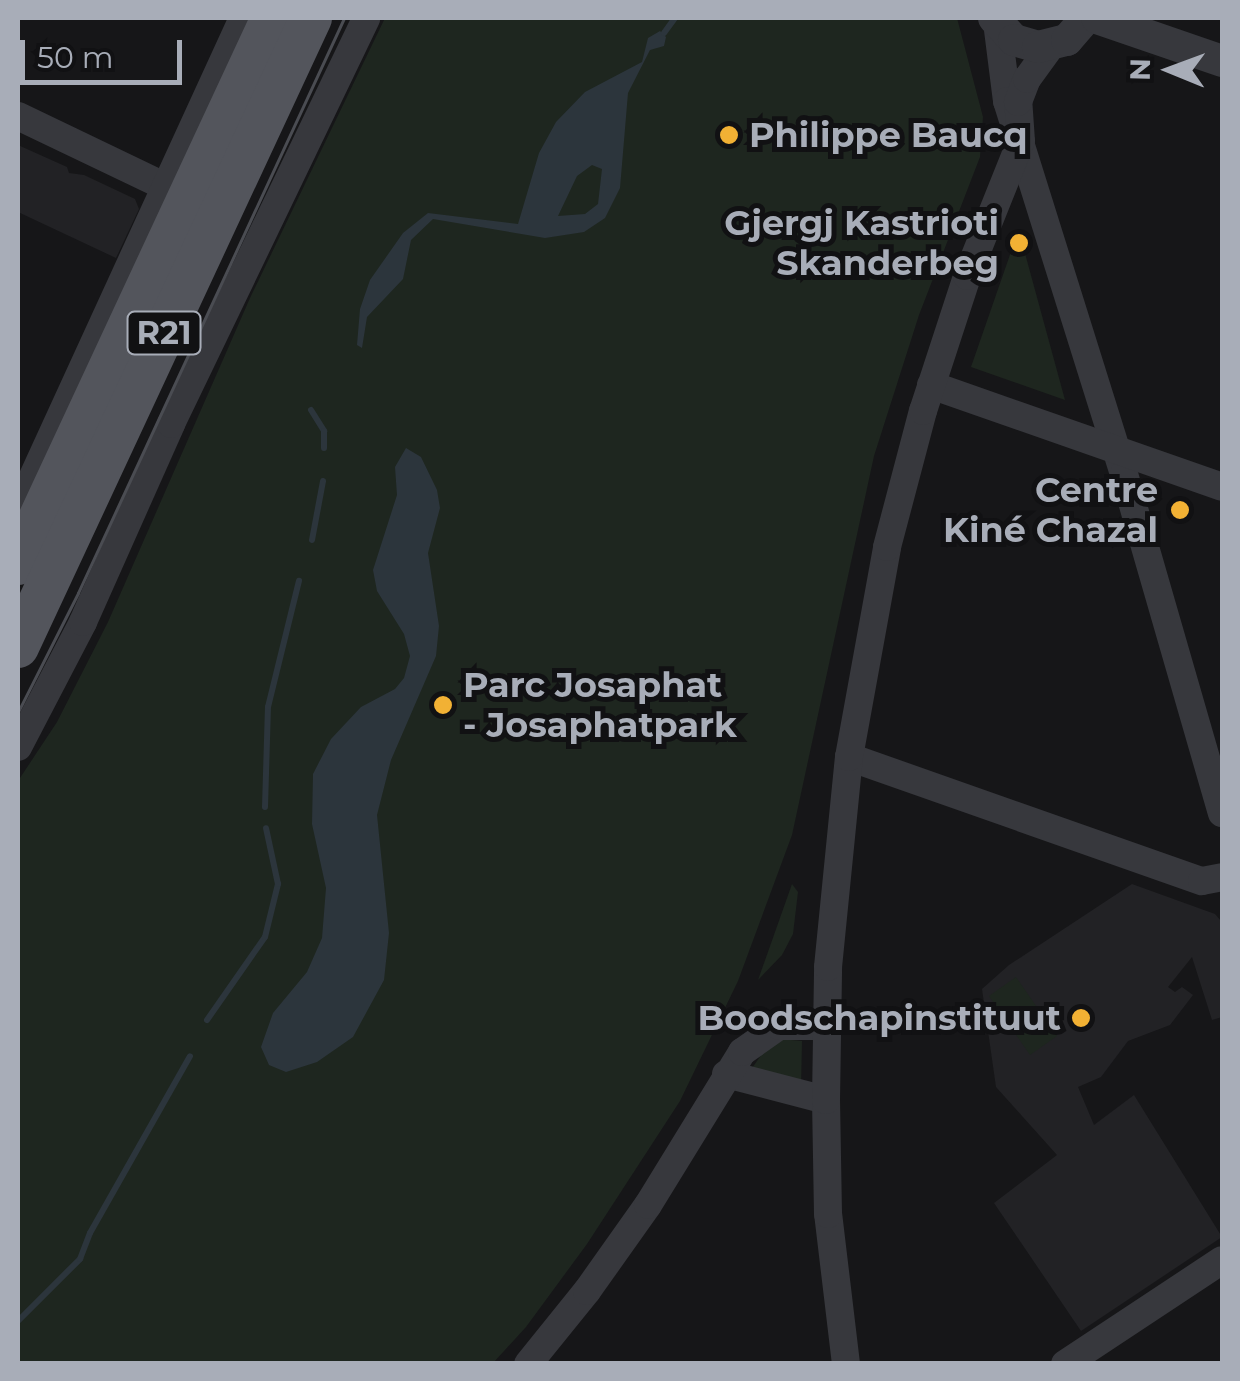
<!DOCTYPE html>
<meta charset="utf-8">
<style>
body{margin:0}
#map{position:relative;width:1240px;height:1381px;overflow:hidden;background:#161618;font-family:Montserrat,sans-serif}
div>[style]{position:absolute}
.built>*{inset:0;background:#222225}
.green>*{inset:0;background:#1e261f}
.water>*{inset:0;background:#2c353c}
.stream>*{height:6px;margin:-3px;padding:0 3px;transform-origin:3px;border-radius:3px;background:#2c353c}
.minor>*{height:28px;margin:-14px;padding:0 14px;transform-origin:14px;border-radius:14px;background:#37383d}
.tertiary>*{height:32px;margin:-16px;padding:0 16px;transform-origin:16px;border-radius:16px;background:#37383d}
.primary>*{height:42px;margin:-21px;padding:0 21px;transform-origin:21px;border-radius:21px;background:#53555c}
.tram>*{height:2.5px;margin:-1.25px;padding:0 1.25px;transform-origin:1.25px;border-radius:1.25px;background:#4a4c52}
.dots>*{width:28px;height:28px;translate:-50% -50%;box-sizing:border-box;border:5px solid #111113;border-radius:50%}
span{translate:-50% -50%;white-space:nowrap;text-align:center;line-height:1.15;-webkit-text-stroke:10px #111113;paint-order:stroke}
.shield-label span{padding:2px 8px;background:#111113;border:2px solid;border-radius:8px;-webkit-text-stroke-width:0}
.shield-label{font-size:32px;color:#a8adb8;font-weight:700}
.poi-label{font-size:35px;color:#a8adb8;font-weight:700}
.left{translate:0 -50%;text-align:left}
.right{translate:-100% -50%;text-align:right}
.frame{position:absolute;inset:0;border:20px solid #a8adb8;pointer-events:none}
.north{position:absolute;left:1120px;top:20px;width:100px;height:100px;-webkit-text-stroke:8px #111113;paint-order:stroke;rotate:271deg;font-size:28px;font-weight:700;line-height:40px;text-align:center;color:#a8adb8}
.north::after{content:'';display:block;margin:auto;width:35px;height:45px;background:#a8adb8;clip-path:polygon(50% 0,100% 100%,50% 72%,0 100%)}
.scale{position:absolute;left:20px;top:40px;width:162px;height:45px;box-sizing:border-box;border:5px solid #a8adb8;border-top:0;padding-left:12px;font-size:30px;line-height:35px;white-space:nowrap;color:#a8adb8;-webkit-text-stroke:8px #111113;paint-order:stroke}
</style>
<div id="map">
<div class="built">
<div style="clip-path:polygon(18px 145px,67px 167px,69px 173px,84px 175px,135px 199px,139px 209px,116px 258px,18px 212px)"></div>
<div style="clip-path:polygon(1132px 884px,1215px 914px,1221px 921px,1222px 1017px,1212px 1020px,1192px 957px,1168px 987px,1175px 992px,1182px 987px,1193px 995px,1170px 1025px,1128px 1041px,1101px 1077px,1078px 1087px,1094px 1125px,1134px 1095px,1222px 1237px,1081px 1331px,994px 1203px,1057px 1155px,996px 1087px,982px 989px,1009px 965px)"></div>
</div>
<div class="green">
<div style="clip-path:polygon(385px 18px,957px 18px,983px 117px,980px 157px,919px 315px,874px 456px,792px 835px,738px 981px,680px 1101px,587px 1244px,526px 1327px,493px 1363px,18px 1364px,18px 781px,57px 722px,108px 622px,250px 298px)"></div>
<div style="clip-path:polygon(1013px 246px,1023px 246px,1065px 400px,971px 367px)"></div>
<div style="clip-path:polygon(792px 884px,798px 892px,793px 934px,782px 955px,758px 980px)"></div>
<div style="clip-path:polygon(1016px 977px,1057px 1036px,1030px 1055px,989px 996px)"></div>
<div style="clip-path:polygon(780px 1039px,802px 1041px,801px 1088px,750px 1071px,764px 1051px)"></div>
</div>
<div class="water">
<div style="clip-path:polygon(evenodd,660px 31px,666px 37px,664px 46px,650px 50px,628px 93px,620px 188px,605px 218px,584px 232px,545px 238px,433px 219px,411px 240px,403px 279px,367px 317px,362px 348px,357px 345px,360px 309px,370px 280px,403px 233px,428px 213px,518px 224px,539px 153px,556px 122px,585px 92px,642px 62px,648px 38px,660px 31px,592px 165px,602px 169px,598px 204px,585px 214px,558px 216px,577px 176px,592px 165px)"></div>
<div style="clip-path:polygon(406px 448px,421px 457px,437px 490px,440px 508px,428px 553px,439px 626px,436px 656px,391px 760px,377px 815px,389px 933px,384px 980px,353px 1037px,317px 1062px,286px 1072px,269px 1065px,261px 1047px,273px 1013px,307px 972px,322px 938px,326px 888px,312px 824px,313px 774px,331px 739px,361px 707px,395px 689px,404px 678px,410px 656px,404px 634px,377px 591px,373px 570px,397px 495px,395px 467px)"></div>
</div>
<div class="stream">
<div style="left:664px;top:33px;width:19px;rotate:-54deg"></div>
<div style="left:311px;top:410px;width:25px;rotate:58deg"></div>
<div style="left:324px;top:431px;width:17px;rotate:90deg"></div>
<div style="left:312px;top:540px;width:60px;rotate:-79.4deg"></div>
<div style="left:265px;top:807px;width:100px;rotate:-88.3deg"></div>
<div style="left:268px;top:707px;width:130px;rotate:-76.2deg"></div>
<div style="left:207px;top:1020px;width:101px;rotate:-55.1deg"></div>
<div style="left:265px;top:937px;width:55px;rotate:-76.2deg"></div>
<div style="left:278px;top:884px;width:57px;rotate:-102.1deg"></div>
<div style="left:18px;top:1321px;width:88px;rotate:-45deg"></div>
<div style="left:80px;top:1259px;width:28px;rotate:-69deg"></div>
<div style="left:90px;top:1233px;width:203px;rotate:-60.5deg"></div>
</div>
<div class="minor">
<div style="left:997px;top:22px;width:80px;rotate:82.8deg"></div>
<div style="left:1007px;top:101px;width:391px;rotate:72.6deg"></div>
<div style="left:1124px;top:474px;width:353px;rotate:73.9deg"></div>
<div style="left:18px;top:116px;width:164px;rotate:25.6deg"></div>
<div style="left:931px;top:385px;width:308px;rotate:19.3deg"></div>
<div style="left:18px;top:509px;width:540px;rotate:-65.38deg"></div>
<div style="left:18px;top:747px;width:141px;rotate:-62.5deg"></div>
<div style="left:83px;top:622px;width:217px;rotate:-66deg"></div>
<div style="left:171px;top:424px;width:450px;rotate:-64.3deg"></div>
<div style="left:849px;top:757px;width:374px;rotate:19.4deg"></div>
<div style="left:1202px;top:881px;width:20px;rotate:-11deg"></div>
<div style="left:726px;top:1074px;width:103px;rotate:14.6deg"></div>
<div style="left:528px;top:1364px;width:94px;rotate:-51.1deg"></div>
<div style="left:587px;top:1291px;width:105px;rotate:-54.7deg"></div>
<div style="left:648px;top:1205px;width:180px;rotate:-58.4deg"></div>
<div style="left:742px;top:1052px;width:45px;rotate:-35.1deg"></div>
<div style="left:779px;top:1026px;width:48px"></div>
<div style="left:846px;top:1364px;width:151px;rotate:-96.8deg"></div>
<div style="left:828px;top:1214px;width:114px;rotate:-91deg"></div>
<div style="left:826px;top:1100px;width:133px;rotate:-89.1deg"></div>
<div style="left:828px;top:967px;width:211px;rotate:-84.3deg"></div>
<div style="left:849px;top:757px;width:213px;rotate:-79.7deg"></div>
<div style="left:887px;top:547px;width:141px;rotate:-75.2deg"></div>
<div style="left:923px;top:411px;width:142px;rotate:-71.9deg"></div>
<div style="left:967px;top:276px;width:145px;rotate:-68.2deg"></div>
<div style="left:1021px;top:141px;width:39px;rotate:-94deg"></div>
<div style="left:1018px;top:102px;width:25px;rotate:-69deg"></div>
<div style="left:1027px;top:79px;width:41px;rotate:-54deg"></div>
<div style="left:1065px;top:1364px;width:188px;rotate:-33.5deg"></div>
</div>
<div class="tertiary">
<div style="left:994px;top:18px;width:30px;rotate:48deg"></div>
<div style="left:1014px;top:40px;width:25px;rotate:16deg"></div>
<div style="left:1038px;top:47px;width:30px;rotate:-14deg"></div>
<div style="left:1067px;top:40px;width:29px;rotate:-49deg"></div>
<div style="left:1097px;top:18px;width:132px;rotate:19deg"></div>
</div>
<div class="primary">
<div style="left:18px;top:564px;width:602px;rotate:-65.05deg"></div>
<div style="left:18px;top:647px;width:694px;rotate:-65.02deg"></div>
</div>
<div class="tram">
<div style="left:18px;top:712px;width:133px;rotate:-63.2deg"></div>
<div style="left:78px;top:593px;width:634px;rotate:-65.17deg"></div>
</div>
<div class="dots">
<div style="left:729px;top:135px;background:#f2b134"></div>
<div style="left:1019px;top:243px;background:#f2b134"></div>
<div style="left:1180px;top:510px;background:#f2b134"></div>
<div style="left:443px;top:705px;background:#f2b134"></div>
<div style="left:1081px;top:1018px;background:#f2b134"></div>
</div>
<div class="shield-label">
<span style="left:164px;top:333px">R21</span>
</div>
<div class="poi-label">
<span class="left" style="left:749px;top:135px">Philippe Baucq</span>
<span class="right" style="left:999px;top:243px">Gjergj Kastrioti<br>Skanderbeg</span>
<span class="right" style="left:1158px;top:510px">Centre<br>Kiné Chazal</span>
<span class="left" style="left:463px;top:705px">Parc Josaphat<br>- Josaphatpark</span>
<span class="right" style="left:1061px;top:1018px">Boodschapinstituut</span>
</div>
<div class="frame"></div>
<div class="north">N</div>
<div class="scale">50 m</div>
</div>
